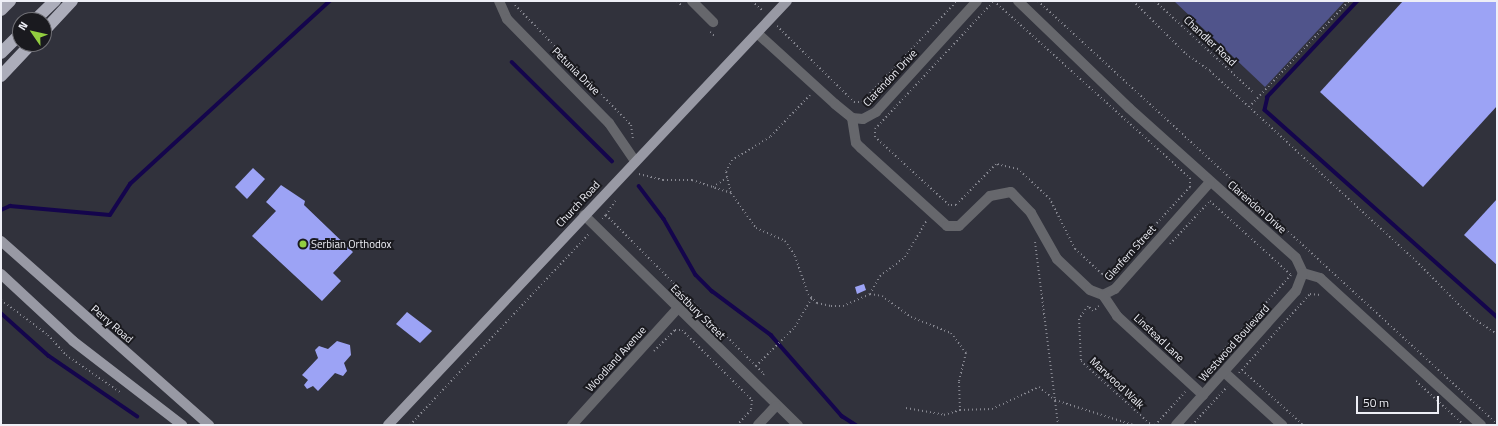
<!DOCTYPE html>
<style>
body{margin:0}
#map{position:relative;width:1498px;height:426px;overflow:hidden;background:#31323c;font-family:"Titillium Web",sans-serif}
div>[style]{position:absolute}
.green>*{inset:0;background:#50548b}
.stream>*{height:3.5px;margin:-1.75px;padding:0 1.75px;transform-origin:1.75px;border-radius:1.75px;background:#14054c}
.building>*{inset:0;background:#9ca3f5}
.path>*{height:2px;margin-top:-1px;transform-origin:0;background:repeating-linear-gradient(90deg,#868790 0 1px,transparent 0 4px)}
.minor>*{height:10px;margin:-5px;padding:0 5px;transform-origin:5px;border-radius:5px;background:#66676c}
.major>*{height:10px;margin:-5px;padding:0 5px;transform-origin:5px;border-radius:5px;background:#9899a4}
.highway>*{height:12px;margin:-6px;padding:0 6px;transform-origin:6px;border-radius:6px;background:#acadba}
.dots>*{width:11px;height:11px;translate:-50% -50%;box-sizing:border-box;border:2px solid #1a1a1f;border-radius:50%}
span{translate:-50% -50%;white-space:nowrap;text-align:center;line-height:1.15;-webkit-text-stroke:4px #1a1a1f;paint-order:stroke}
.street-label{font-size:11px;color:#eeeff6}
.poi-label{font-size:11px;color:#eeeff6}
.left{translate:0 -50%;text-align:left}
.frame{position:absolute;inset:0;border:2px solid #eeeff6;pointer-events:none}
.north{position:absolute;left:12px;top:12px;width:40px;height:40px;box-sizing:border-box;background:#1a1a1f;border:1px solid #6f6f75;border-radius:50%;rotate:304deg;font-size:11px;font-weight:700;line-height:16px;text-align:center;color:#eeeff6}
.north::after{content:'';display:block;margin:auto;width:14px;height:18px;background:#92cd3f;clip-path:polygon(50% 0,100% 100%,50% 72%,0 100%)}
.scale{position:absolute;left:1356px;top:396px;width:83px;height:18px;box-sizing:border-box;border:2px solid #eeeff6;border-top:0;padding-left:5px;font-size:12px;line-height:14px;white-space:nowrap;color:#eeeff6;-webkit-text-stroke:3px #1a1a1f;paint-order:stroke}
</style>
<div id="map">
<div class="green">
<div style="clip-path:polygon(1174px 1px,1345px 1px,1265px 87px)"></div>
</div>
<div class="stream">
<div style="left:1358px;top:1px;width:132px;rotate:133.2deg"></div>
<div style="left:1268px;top:97px;width:13px;rotate:103deg"></div>
<div style="left:1265px;top:110px;width:311px;rotate:41.7deg"></div>
<div style="left:512px;top:62px;width:141px;rotate:44.7deg"></div>
<div style="left:639px;top:186px;width:41px;rotate:52.9deg"></div>
<div style="left:664px;top:219px;width:64px;rotate:60.3deg"></div>
<div style="left:696px;top:275px;width:23px;rotate:45deg"></div>
<div style="left:712px;top:291px;width:74px;rotate:36.7deg"></div>
<div style="left:771px;top:335px;width:108px;rotate:48.8deg"></div>
<div style="left:842px;top:416px;width:17px;rotate:33deg"></div>
<div style="left:1px;top:210px;width:10px;rotate:-24deg"></div>
<div style="left:10px;top:206px;width:100px;rotate:5.1deg"></div>
<div style="left:110px;top:215px;width:37px;rotate:-57deg"></div>
<div style="left:130px;top:184px;width:271px;rotate:-42.5deg"></div>
<div style="left:1px;top:313px;width:64px;rotate:41.9deg"></div>
<div style="left:49px;top:356px;width:107px;rotate:34.3deg"></div>
</div>
<div class="building">
<div style="clip-path:polygon(1403px 1px,1497px 1px,1497px 106px,1423px 187px,1320px 92px)"></div>
<div style="clip-path:polygon(253px 168px,265px 179px,247px 199px,235px 187px)"></div>
<div style="clip-path:polygon(281px 185px,305px 201px,304px 205px,353px 252px,333px 273px,341px 281px,322px 301px,252px 236px,276px 211px,266px 202px)"></div>
<div style="clip-path:polygon(1497px 199px,1497px 265px,1464px 235px)"></div>
<div style="clip-path:polygon(864px 284px,866px 290px,857px 294px,855px 287px)"></div>
<div style="clip-path:polygon(407px 312px,432px 331px,420px 343px,396px 324px)"></div>
<div style="clip-path:polygon(337px 341px,350px 345px,351px 355px,344px 363px,347px 371px,343px 376px,335px 373px,318px 391px,313px 386px,307px 389px,304px 385px,308px 380px,302px 375px,318px 358px,315px 350px,319px 346px,328px 349px)"></div>
</div>
<div class="path">
<div style="left:515px;top:1px;width:4px;rotate:90deg"></div>
<div style="left:515px;top:5px;width:167px;rotate:46deg"></div>
<div style="left:631px;top:125px;width:14px;rotate:82deg"></div>
<div style="left:677px;top:1px;width:8px;rotate:45deg"></div>
<div style="left:752px;top:1px;width:15px;rotate:42deg"></div>
<div style="left:994px;top:1px;width:264px;rotate:42.1deg"></div>
<div style="left:1190px;top:178px;width:9px;rotate:90deg"></div>
<div style="left:1190px;top:187px;width:117px;rotate:132.6deg"></div>
<div style="left:1111px;top:273px;width:9px;rotate:174deg"></div>
<div style="left:1102px;top:274px;width:37px;rotate:-137deg"></div>
<div style="left:1075px;top:249px;width:56px;rotate:-116.6deg"></div>
<div style="left:1050px;top:199px;width:44px;rotate:-136.8deg"></div>
<div style="left:1018px;top:169px;width:23px;rotate:-167deg"></div>
<div style="left:996px;top:164px;width:57px;rotate:134.3deg"></div>
<div style="left:956px;top:205px;width:7px;rotate:180deg"></div>
<div style="left:949px;top:205px;width:100px;rotate:-137.4deg"></div>
<div style="left:875px;top:137px;width:8px;rotate:-90deg"></div>
<div style="left:875px;top:129px;width:175px;rotate:-47.1deg"></div>
<div style="left:1038px;top:1px;width:624px;rotate:42.66deg"></div>
<div style="left:1133px;top:1px;width:75px;rotate:45deg"></div>
<div style="left:1186px;top:54px;width:29px;rotate:35deg"></div>
<div style="left:1210px;top:71px;width:280px;rotate:42.7deg"></div>
<div style="left:1416px;top:261px;width:77px;rotate:45.5deg"></div>
<div style="left:1470px;top:316px;width:32px;rotate:34deg"></div>
<div style="left:1155px;top:1px;width:134px;rotate:42.9deg"></div>
<div style="left:777px;top:26px;width:108px;rotate:44.6deg"></div>
<div style="left:854px;top:102px;width:8px"></div>
<div style="left:862px;top:102px;width:139px;rotate:-46.8deg"></div>
<div style="left:710px;top:32px;width:6px;rotate:39deg"></div>
<div style="left:810px;top:95px;width:58px;rotate:133.6deg"></div>
<div style="left:770px;top:137px;width:44px;rotate:148.8deg"></div>
<div style="left:732px;top:160px;width:13px;rotate:117deg"></div>
<div style="left:726px;top:172px;width:22px;rotate:77deg"></div>
<div style="left:731px;top:193px;width:43px;rotate:54.5deg"></div>
<div style="left:756px;top:228px;width:32px;rotate:24deg"></div>
<div style="left:785px;top:241px;width:18px;rotate:56deg"></div>
<div style="left:795px;top:256px;width:40px;rotate:71.1deg"></div>
<div style="left:808px;top:294px;width:13px;rotate:45deg"></div>
<div style="left:817px;top:303px;width:14px;rotate:12deg"></div>
<div style="left:831px;top:306px;width:12px"></div>
<div style="left:843px;top:306px;width:30px;rotate:-24deg"></div>
<div style="left:870px;top:294px;width:12px;rotate:9deg"></div>
<div style="left:882px;top:296px;width:36px;rotate:36deg"></div>
<div style="left:911px;top:317px;width:43px;rotate:21.8deg"></div>
<div style="left:951px;top:333px;width:25px;rotate:53deg"></div>
<div style="left:966px;top:353px;width:30px;rotate:104deg"></div>
<div style="left:959px;top:382px;width:28px;rotate:88deg"></div>
<div style="left:960px;top:410px;width:32px;rotate:-2deg"></div>
<div style="left:992px;top:409px;width:52px;rotate:-25.1deg"></div>
<div style="left:1039px;top:387px;width:21px;rotate:39deg"></div>
<div style="left:1055px;top:400px;width:82px;rotate:17.8deg"></div>
<div style="left:1249px;top:107px;width:146px;rotate:-46.7deg"></div>
<div style="left:639px;top:174px;width:25px;rotate:14deg"></div>
<div style="left:663px;top:180px;width:29px"></div>
<div style="left:692px;top:180px;width:41px;rotate:18.4deg"></div>
<div style="left:713px;top:187px;width:17px;rotate:-33deg"></div>
<div style="left:606px;top:215px;width:17px;rotate:-57deg"></div>
<div style="left:602px;top:219px;width:6px;rotate:-45deg"></div>
<div style="left:606px;top:215px;width:213px;rotate:45.2deg"></div>
<div style="left:756px;top:366px;width:55px;rotate:-45deg"></div>
<div style="left:795px;top:327px;width:34px;rotate:-60deg"></div>
<div style="left:1035px;top:242px;width:184px;rotate:82.8deg"></div>
<div style="left:1170px;top:244px;width:59px;rotate:-47.1deg"></div>
<div style="left:1210px;top:201px;width:110px;rotate:42.4deg"></div>
<div style="left:1291px;top:275px;width:137px;rotate:132deg"></div>
<div style="left:870px;top:294px;width:21px;rotate:-61deg"></div>
<div style="left:880px;top:276px;width:31px;rotate:-37deg"></div>
<div style="left:905px;top:257px;width:43px;rotate:-59.3deg"></div>
<div style="left:1px;top:300px;width:59px;rotate:36.7deg"></div>
<div style="left:48px;top:335px;width:27px;rotate:48deg"></div>
<div style="left:66px;top:355px;width:67px;rotate:34.6deg"></div>
<div style="left:1099px;top:306px;width:8px;rotate:140deg"></div>
<div style="left:1093px;top:311px;width:7px;rotate:-135deg"></div>
<div style="left:1088px;top:306px;width:16px;rotate:125deg"></div>
<div style="left:1079px;top:319px;width:42px;rotate:87.3deg"></div>
<div style="left:1081px;top:361px;width:95px;rotate:42.4deg"></div>
<div style="left:654px;top:351px;width:30px;rotate:-45deg"></div>
<div style="left:675px;top:330px;width:7px"></div>
<div style="left:682px;top:330px;width:99px;rotate:45deg"></div>
<div style="left:752px;top:400px;width:10px;rotate:96deg"></div>
<div style="left:751px;top:410px;width:21px;rotate:133deg"></div>
<div style="left:756px;top:366px;width:11px;rotate:45deg"></div>
<div style="left:764px;top:374px;width:3px;rotate:135deg"></div>
<div style="left:1242px;top:370px;width:82px;rotate:42deg"></div>
<div style="left:1239px;top:373px;width:106px;rotate:-48.1deg"></div>
<div style="left:1310px;top:294px;width:11px;rotate:5deg"></div>
<div style="left:1416px;top:381px;width:65px;rotate:42.5deg"></div>
<div style="left:906px;top:408px;width:39px;rotate:10deg"></div>
<div style="left:944px;top:415px;width:17px;rotate:-17deg"></div>
<div style="left:1px;top:422px;width:5px;rotate:37deg"></div>
<div style="left:410px;top:425px;width:262px;rotate:-46.9deg"></div>
<div style="left:1155px;top:425px;width:45px;rotate:-47.7deg"></div>
<div style="left:1192px;top:425px;width:52px;rotate:-47.4deg"></div>
</div>
<div class="minor">
<div style="left:499px;top:1px;width:20px;rotate:66deg"></div>
<div style="left:507px;top:19px;width:146px;rotate:45.6deg"></div>
<div style="left:609px;top:123px;width:46px;rotate:55.6deg"></div>
<div style="left:692px;top:1px;width:30px;rotate:45deg"></div>
<div style="left:1018px;top:1px;width:154px;rotate:43.9deg"></div>
<div style="left:1129px;top:108px;width:224px;rotate:41.9deg"></div>
<div style="left:1296px;top:258px;width:17px;rotate:65deg"></div>
<div style="left:757px;top:33px;width:105px;rotate:42.3deg"></div>
<div style="left:835px;top:104px;width:22px;rotate:39deg"></div>
<div style="left:852px;top:118px;width:11px;rotate:5deg"></div>
<div style="left:863px;top:119px;width:15px;rotate:-28deg"></div>
<div style="left:876px;top:112px;width:150px;rotate:-47.7deg"></div>
<div style="left:852px;top:118px;width:25px;rotate:81deg"></div>
<div style="left:856px;top:143px;width:7px;rotate:45deg"></div>
<div style="left:861px;top:148px;width:116px;rotate:42.2deg"></div>
<div style="left:947px;top:226px;width:12px"></div>
<div style="left:959px;top:226px;width:43px;rotate:-44.1deg"></div>
<div style="left:990px;top:196px;width:21px;rotate:-11deg"></div>
<div style="left:1011px;top:192px;width:29px;rotate:46deg"></div>
<div style="left:1031px;top:213px;width:53px;rotate:60.5deg"></div>
<div style="left:1057px;top:259px;width:45px;rotate:43.2deg"></div>
<div style="left:1090px;top:290px;width:14px;rotate:21deg"></div>
<div style="left:1103px;top:295px;width:13px;rotate:-27deg"></div>
<div style="left:1115px;top:289px;width:143px;rotate:-48.4deg"></div>
<div style="left:584px;top:215px;width:300px;rotate:44.5deg"></div>
<div style="left:1303px;top:273px;width:18px;rotate:16deg"></div>
<div style="left:1320px;top:278px;width:218px;rotate:42.4deg"></div>
<div style="left:1103px;top:295px;width:25px;rotate:56deg"></div>
<div style="left:1117px;top:316px;width:117px;rotate:42.6deg"></div>
<div style="left:1224px;top:372px;width:79px;rotate:42.4deg"></div>
<div style="left:572px;top:425px;width:156px;rotate:-47.8deg"></div>
<div style="left:758px;top:425px;width:26px;rotate:-47deg"></div>
<div style="left:1176px;top:425px;width:180px;rotate:-48.2deg"></div>
<div style="left:1296px;top:291px;width:19px;rotate:-69deg"></div>
</div>
<div class="major">
<div style="left:1px;top:241px;width:278px;rotate:41.5deg"></div>
<div style="left:1px;top:274px;width:98px;rotate:42.9deg"></div>
<div style="left:73px;top:341px;width:138px;rotate:37.6deg"></div>
<div style="left:388px;top:425px;width:582px;rotate:-46.74deg"></div>
</div>
<div class="highway">
<div style="left:1px;top:10px;width:13px;rotate:-45deg"></div>
<div style="left:35px;top:20px;width:28px;rotate:-44deg"></div>
<div style="left:44px;top:31px;width:41px;rotate:-47deg"></div>
<div style="left:1px;top:53px;width:27px;rotate:-45deg"></div>
<div style="left:1px;top:76px;width:44px;rotate:-46.8deg"></div>
</div>
<div class="dots">
<div style="left:303px;top:244px;background:#92cd3f"></div>
</div>
<div class="street-label">
<span style="left:1210px;top:41px;rotate:43deg">Chandler Road</span>
<span style="left:576px;top:71px;rotate:45deg">Petunia Drive</span>
<span style="left:890px;top:78px;rotate:-47deg">Clarendon Drive</span>
<span style="left:578px;top:204px;rotate:-47deg">Church Road</span>
<span style="left:1257px;top:207px;rotate:41deg">Clarendon Drive</span>
<span style="left:1130px;top:253px;rotate:-48deg">Glenfern Street</span>
<span style="left:698px;top:312px;rotate:45deg">Eastbury Street</span>
<span style="left:112px;top:324px;rotate:41deg">Perry Road</span>
<span style="left:1159px;top:338px;rotate:43deg">Linstead Lane</span>
<span style="left:1234px;top:343px;rotate:-48deg">Westwood Boulevard</span>
<span style="left:616px;top:359px;rotate:-48deg">Woodland Avenue</span>
<span style="left:1117px;top:383px;rotate:43deg">Marwood Walk</span>
</div>
<div class="poi-label">
<span class="left" style="left:311px;top:244px">Serbian Orthodox</span>
</div>
<div class="frame"></div>
<div class="north">N</div>
<div class="scale">50 m</div>
</div>
